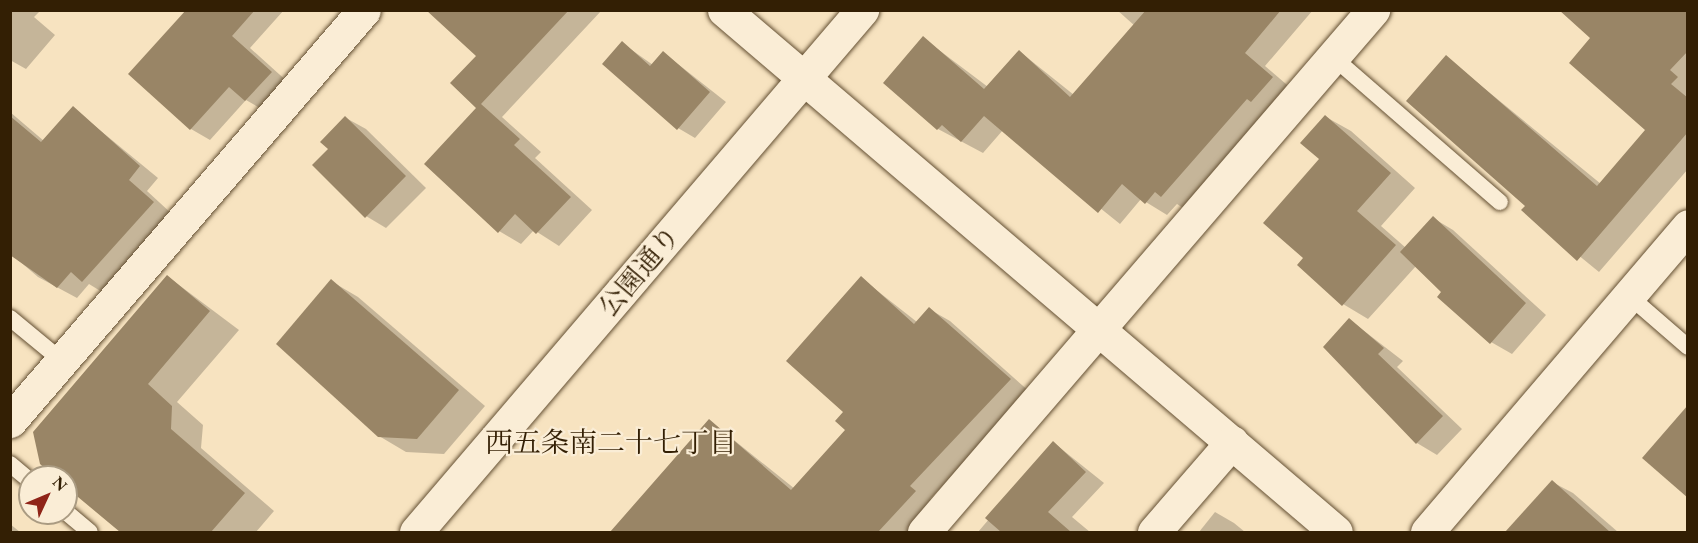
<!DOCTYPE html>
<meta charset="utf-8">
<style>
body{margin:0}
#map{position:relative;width:1698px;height:543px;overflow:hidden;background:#f7e3c0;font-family:"EB Garamond","Noto Serif JP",serif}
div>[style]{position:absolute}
.shadow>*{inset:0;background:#0003}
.building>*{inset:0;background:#998566}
.roads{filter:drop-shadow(0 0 2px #645033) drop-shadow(0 0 2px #645033)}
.lane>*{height:16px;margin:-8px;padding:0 8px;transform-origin:8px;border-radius:8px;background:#faedd6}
.street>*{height:33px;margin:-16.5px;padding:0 16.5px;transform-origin:16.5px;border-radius:16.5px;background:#faedd6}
.secondary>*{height:33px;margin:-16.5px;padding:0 16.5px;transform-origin:16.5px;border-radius:16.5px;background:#faedd6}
span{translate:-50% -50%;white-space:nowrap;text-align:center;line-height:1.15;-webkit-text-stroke:4.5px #faedd6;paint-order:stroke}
.street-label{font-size:27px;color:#331f04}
.neighbourhood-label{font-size:28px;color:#331f04}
.frame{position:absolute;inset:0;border:12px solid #331f04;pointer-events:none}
.north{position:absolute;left:18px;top:465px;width:60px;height:60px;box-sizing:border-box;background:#faedd6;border:2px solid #aa9b82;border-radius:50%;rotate:46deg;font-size:16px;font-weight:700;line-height:24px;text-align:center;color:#331f04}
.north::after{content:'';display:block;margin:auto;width:21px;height:27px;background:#8f2418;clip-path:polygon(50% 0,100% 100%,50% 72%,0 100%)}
</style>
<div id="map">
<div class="shadow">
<div style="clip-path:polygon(10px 10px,41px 10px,34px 17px,55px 35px,26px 69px,10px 60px)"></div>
<div style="clip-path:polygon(188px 10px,284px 10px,250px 48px,290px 84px,265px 111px,246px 100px,210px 140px,191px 129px)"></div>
<div style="clip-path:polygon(447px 10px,602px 10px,502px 117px,541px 152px,535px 158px,592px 210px,559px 246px,534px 230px,521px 244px,499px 231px,478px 108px,478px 56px)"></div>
<div style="clip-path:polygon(1117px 10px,1313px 10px,1265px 66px,1293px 90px,1183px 208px,1177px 204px,1167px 215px,1141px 199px,1120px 224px,1003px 130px,983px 153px,938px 129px,923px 38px,988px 87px,1019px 51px,1074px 95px,1135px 26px)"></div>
<div style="clip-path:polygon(1688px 10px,1688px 169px,1599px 272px,1523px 210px,1527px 206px,1446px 57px,1601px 184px,1647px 130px)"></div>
<div style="clip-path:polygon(622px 43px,653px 65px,664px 53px,726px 102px,695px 138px,678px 128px)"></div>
<div style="clip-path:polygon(73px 108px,158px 178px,147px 191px,172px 214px,102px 292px,89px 284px,77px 298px,38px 277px,10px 253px,10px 112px,44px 141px)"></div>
<div style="clip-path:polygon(1326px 117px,1351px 131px,1415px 188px,1381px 226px,1406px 248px,1433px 218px,1453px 230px,1546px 315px,1512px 354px,1491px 342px,1416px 266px,1368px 319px,1343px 304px,1305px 258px)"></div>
<div style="clip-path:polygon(346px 118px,366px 129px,426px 188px,386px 228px,366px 216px,330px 149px)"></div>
<div style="clip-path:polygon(167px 276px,239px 330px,177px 402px,203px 425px,201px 448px,274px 511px,256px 532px,122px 532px,66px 485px,66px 477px,57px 477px)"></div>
<div style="clip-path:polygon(861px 278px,917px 322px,929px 309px,950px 321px,1031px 393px,930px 499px,936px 505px,911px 532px,627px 532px,619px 525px,709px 420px,795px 489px,847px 430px,845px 412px)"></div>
<div style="clip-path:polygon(331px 281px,358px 297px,485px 406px,444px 454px,406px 452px,379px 436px)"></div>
<div style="clip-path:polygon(1350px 320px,1403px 361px,1397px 367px,1462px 429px,1437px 455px,1417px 443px,1361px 387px)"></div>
<div style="clip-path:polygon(1054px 443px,1104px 483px,1072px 517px,1090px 532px,978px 532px)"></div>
<div style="clip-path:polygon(1552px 482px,1573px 493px,1618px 532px,1521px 532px,1513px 525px)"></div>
<div style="clip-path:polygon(1215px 512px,1234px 523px,1245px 532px,1199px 532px)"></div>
<div style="clip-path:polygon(10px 524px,20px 532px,10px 532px)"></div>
</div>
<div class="building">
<div style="clip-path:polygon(186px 10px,255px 10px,232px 36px,272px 72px,245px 101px,229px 87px,190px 130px,128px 74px)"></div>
<div style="clip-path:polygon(426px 10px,569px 10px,481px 104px,520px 139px,514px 145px,571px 197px,536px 234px,515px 214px,498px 233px,424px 164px,476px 108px,450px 83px,476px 56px)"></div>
<div style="clip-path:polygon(1146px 10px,1281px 10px,1245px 53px,1273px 77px,1251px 102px,1247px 99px,1161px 197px,1155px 192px,1145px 204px,1122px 184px,1098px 213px,984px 116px,961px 142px,942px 125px,937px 130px,883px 83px,923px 36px,984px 89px,1019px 50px,1070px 97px)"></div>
<div style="clip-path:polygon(1559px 10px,1688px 10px,1688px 51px,1670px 70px,1678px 77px,1671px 84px,1688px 98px,1688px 132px,1577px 261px,1521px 210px,1525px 206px,1406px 101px,1446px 55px,1597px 186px,1645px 130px,1569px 63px,1590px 38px)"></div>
<div style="clip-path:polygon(622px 41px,650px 66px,663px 51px,710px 92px,677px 130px,602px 64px)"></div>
<div style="clip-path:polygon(73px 106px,140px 166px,129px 180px,154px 202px,82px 282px,71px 272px,57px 288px,10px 255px,10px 116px,41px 142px)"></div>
<div style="clip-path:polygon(1325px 115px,1391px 173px,1357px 211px,1396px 245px,1342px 306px,1297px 265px,1303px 258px,1263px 223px,1319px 159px,1300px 143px)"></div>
<div style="clip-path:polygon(345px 116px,406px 176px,365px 218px,312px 165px,328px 149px,320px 142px)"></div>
<div style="clip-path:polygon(1433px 216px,1526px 303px,1490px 344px,1437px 297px,1441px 292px,1400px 252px)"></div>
<div style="clip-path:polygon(167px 275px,210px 311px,148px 384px,172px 406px,171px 429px,245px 493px,211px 532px,120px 532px,66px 487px,66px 477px,55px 477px,40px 464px,33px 432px)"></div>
<div style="clip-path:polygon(861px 276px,914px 324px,929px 307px,1011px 379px,910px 486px,916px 491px,878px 532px,610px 532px,709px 419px,791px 490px,845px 430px,835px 421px,843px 412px,786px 361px)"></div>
<div style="clip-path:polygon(331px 279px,459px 390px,417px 439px,378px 437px,276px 344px)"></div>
<div style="clip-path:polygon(1349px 318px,1384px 348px,1378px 354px,1443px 416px,1416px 444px,1323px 347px)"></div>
<div style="clip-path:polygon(1688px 405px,1688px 498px,1642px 458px)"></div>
<div style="clip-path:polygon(1053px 441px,1086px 472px,1048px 512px,1071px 532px,1001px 532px,985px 518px)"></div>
<div style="clip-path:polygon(1552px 480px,1610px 532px,1505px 532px)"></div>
</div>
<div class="roads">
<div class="lane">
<div style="left:1333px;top:57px;width:221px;rotate:41deg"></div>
<div style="left:1628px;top:295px;width:79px;rotate:40.9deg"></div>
<div style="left:10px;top:318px;width:67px;rotate:39.6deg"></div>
<div style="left:10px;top:464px;width:26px;rotate:40deg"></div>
<div style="left:66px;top:512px;width:31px;rotate:40deg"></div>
</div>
<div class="street">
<div style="left:724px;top:10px;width:804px;rotate:40.46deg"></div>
<div style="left:10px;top:421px;width:542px;rotate:-49.26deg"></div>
<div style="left:924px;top:532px;width:689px;rotate:-49.3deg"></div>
<div style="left:1154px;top:532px;width:119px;rotate:-49.1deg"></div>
<div style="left:1427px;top:532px;width:402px;rotate:-49.5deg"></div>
</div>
<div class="secondary">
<div style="left:416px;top:532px;width:687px;rotate:-49.49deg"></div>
</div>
</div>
<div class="street-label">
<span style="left:639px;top:271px;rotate:-50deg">公園通り</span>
</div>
<div class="neighbourhood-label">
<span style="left:611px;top:442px">西五条南二十七丁目</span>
</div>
<div class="frame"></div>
<div class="north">N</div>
</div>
